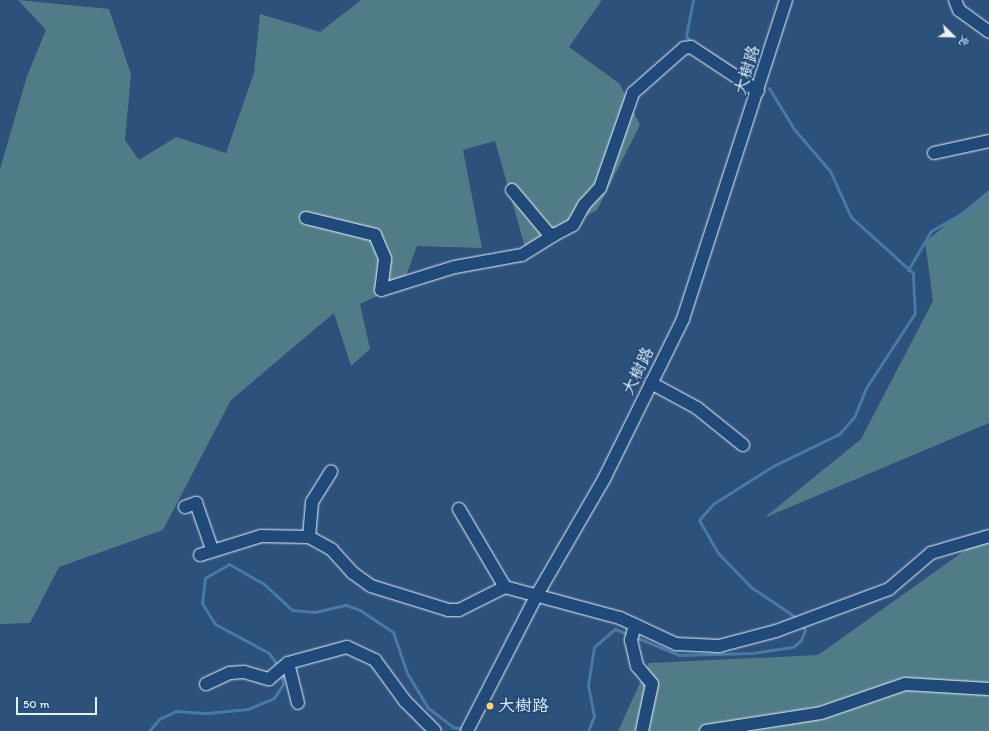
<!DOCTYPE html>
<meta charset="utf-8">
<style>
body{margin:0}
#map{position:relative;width:989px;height:731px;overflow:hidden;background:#2c517b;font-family:Itim,"LXGW WenKai TC",sans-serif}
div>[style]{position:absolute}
.green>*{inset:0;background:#4f7c86}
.stream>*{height:3px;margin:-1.5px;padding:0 1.5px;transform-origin:1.5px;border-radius:1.5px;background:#477aa4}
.roads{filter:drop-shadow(0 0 1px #e8f1f8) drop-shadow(0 0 1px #e8f1f8)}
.minor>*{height:12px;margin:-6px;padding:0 6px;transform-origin:6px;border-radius:6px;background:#1f4a7a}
.dots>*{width:11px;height:11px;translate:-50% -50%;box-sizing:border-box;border:2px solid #1f4a7a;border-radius:50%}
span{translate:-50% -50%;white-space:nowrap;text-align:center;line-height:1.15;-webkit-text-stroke:4px #1f4a7a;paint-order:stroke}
.street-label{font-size:17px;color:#e8f1f8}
.poi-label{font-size:17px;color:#e8f1f8}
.left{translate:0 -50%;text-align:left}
.north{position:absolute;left:933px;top:16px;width:40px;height:40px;-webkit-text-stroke:3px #1f4a7a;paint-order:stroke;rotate:113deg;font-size:11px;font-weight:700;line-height:16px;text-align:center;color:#e8f1f8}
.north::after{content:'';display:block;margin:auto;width:14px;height:18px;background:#e8f1f8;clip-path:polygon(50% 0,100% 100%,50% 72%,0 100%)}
.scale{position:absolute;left:16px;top:697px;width:81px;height:18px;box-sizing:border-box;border:2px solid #e8f1f8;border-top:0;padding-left:5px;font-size:12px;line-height:14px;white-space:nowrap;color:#e8f1f8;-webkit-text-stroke:3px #1f4a7a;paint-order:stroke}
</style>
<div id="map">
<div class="green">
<div style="clip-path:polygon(18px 0,109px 9px,131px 74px,125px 140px,139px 160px,176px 137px,226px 153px,254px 73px,260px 14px,320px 32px,361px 0,602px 0,569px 47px,620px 84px,640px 125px,597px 210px,525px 247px,495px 141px,463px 150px,482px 248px,417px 246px,403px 284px,360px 304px,370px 349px,351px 366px,334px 313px,231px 400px,163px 530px,59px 567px,30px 623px,0 624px,0 169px,27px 76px,46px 30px)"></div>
<div style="clip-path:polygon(989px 190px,989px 423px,764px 518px,861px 439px,933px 301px,925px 242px)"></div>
<div style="clip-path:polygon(989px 539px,989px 731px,618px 731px,649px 663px,818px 655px,974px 544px)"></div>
</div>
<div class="stream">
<div style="left:692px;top:42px;width:8px;rotate:-135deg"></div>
<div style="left:686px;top:36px;width:37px;rotate:-79deg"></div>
<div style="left:700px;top:47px;width:60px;rotate:32.1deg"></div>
<div style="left:769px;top:88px;width:48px;rotate:58.6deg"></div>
<div style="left:794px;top:129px;width:55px;rotate:49.4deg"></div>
<div style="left:830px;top:171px;width:51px;rotate:65.5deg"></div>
<div style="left:851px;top:217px;width:84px;rotate:42.1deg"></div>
<div style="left:913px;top:273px;width:23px;rotate:88deg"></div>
<div style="left:914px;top:296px;width:17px;rotate:87deg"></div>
<div style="left:915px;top:313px;width:90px;rotate:123.2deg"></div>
<div style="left:866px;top:388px;width:31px;rotate:112deg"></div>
<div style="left:854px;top:417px;width:23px;rotate:131deg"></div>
<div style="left:839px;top:434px;width:73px;rotate:154.1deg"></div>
<div style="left:773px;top:466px;width:71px;rotate:147.7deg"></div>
<div style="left:713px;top:504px;width:21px;rotate:131deg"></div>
<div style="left:699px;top:520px;width:38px;rotate:60deg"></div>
<div style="left:718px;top:553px;width:47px;rotate:45.9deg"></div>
<div style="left:751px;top:587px;width:57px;rotate:34.2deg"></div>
<div style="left:908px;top:270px;width:45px;rotate:-59.5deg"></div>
<div style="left:931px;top:231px;width:67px;rotate:-29.6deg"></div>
<div style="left:635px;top:637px;width:48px;rotate:22.2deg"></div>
<div style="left:679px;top:655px;width:73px;rotate:-1.6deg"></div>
<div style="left:752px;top:653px;width:41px;rotate:-8.3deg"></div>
<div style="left:793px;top:647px;width:11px;rotate:-41deg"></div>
<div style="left:801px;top:640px;width:11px;rotate:-68deg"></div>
<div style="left:805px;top:630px;width:7px;rotate:-124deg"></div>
<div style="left:279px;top:667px;width:17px;rotate:-126deg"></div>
<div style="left:269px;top:653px;width:61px;rotate:-151.8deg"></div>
<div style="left:215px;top:624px;width:25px;rotate:-122deg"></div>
<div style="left:202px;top:603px;width:25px;rotate:-83deg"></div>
<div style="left:205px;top:578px;width:28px;rotate:-30deg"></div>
<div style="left:229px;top:564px;width:40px;rotate:29.7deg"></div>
<div style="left:264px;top:584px;width:38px;rotate:43deg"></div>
<div style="left:292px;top:610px;width:23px;rotate:5deg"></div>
<div style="left:315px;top:612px;width:32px;rotate:-13deg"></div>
<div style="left:346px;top:605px;width:15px;rotate:20deg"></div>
<div style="left:360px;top:610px;width:40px;rotate:34deg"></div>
<div style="left:393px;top:632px;width:43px;rotate:71.1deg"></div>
<div style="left:407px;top:673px;width:41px;rotate:59deg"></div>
<div style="left:428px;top:708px;width:31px;rotate:37deg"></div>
<div style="left:453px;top:727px;width:11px;rotate:10deg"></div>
<div style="left:149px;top:731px;width:16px;rotate:-50deg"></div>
<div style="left:159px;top:719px;width:19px;rotate:-25deg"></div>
<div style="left:176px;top:711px;width:31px;rotate:4deg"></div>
<div style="left:207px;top:713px;width:41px;rotate:-5.6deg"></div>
<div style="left:248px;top:709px;width:28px;rotate:-23deg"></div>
<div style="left:274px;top:698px;width:17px;rotate:-57deg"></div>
<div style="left:283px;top:684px;width:10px;rotate:-96deg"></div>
<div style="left:588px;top:731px;width:16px;rotate:-68deg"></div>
<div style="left:594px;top:716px;width:32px;rotate:-101deg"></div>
<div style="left:588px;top:685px;width:38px;rotate:-81deg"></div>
<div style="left:594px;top:647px;width:28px;rotate:-41deg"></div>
<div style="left:615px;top:629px;width:16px;rotate:22deg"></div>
</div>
<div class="roads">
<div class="minor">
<div style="left:955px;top:0;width:11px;rotate:68deg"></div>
<div style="left:959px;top:10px;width:37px;rotate:36deg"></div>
<div style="left:934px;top:153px;width:56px;rotate:-12.3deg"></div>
<div style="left:512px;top:190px;width:56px;rotate:50.1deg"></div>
<div style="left:548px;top:233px;width:6px;rotate:18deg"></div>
<div style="left:554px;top:235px;width:21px;rotate:-28deg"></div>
<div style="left:573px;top:225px;width:23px;rotate:-61deg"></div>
<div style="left:584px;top:205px;width:23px;rotate:-47deg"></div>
<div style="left:600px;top:188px;width:101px;rotate:-70.8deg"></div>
<div style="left:633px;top:93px;width:68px;rotate:-41.4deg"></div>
<div style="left:684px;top:48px;width:7px;rotate:-8deg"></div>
<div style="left:691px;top:47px;width:80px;rotate:33.3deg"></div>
<div style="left:306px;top:218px;width:71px;rotate:13.8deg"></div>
<div style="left:375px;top:235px;width:26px;rotate:67deg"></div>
<div style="left:385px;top:259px;width:31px;rotate:97deg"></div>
<div style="left:381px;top:290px;width:77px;rotate:-17.3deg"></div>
<div style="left:455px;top:267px;width:68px;rotate:-10.2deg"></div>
<div style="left:522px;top:255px;width:38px;rotate:-32deg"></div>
<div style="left:651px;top:383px;width:52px;rotate:28.5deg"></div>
<div style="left:697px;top:408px;width:59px;rotate:38.8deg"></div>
<div style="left:185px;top:507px;width:12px;rotate:-20deg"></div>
<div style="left:196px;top:503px;width:49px;rotate:70.8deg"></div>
<div style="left:459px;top:509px;width:91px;rotate:59.5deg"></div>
<div style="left:309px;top:537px;width:35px;rotate:-85deg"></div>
<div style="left:312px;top:502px;width:36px;rotate:-58deg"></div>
<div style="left:200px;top:555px;width:64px;rotate:-17.3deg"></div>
<div style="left:261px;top:536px;width:48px;rotate:1.2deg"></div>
<div style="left:309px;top:537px;width:26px;rotate:29deg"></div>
<div style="left:332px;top:550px;width:31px;rotate:48deg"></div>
<div style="left:353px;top:573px;width:22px;rotate:36deg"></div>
<div style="left:371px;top:586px;width:81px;rotate:17.3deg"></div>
<div style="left:448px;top:610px;width:11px"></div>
<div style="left:459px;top:610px;width:51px;rotate:-26.6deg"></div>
<div style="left:505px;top:587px;width:119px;rotate:15.1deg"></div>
<div style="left:620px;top:618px;width:62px;rotate:24.9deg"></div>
<div style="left:676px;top:644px;width:43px;rotate:2.7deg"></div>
<div style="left:719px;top:646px;width:59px;rotate:-14.7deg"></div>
<div style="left:776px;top:631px;width:121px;rotate:-20.4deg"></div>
<div style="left:889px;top:589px;width:55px;rotate:-40.6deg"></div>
<div style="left:931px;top:553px;width:60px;rotate:-16.3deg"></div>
<div style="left:635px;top:625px;width:16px;rotate:105deg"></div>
<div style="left:631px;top:640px;width:27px;rotate:77deg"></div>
<div style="left:637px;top:666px;width:23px;rotate:50deg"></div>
<div style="left:652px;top:684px;width:48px;rotate:102deg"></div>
<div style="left:288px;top:663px;width:41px;rotate:76deg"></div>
<div style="left:206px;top:684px;width:26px;rotate:-25deg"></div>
<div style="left:230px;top:673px;width:14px;rotate:-4deg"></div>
<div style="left:244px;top:672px;width:26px;rotate:16deg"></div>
<div style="left:269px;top:679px;width:25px;rotate:-40deg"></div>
<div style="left:288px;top:663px;width:61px;rotate:-15.2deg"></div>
<div style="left:347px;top:647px;width:31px;rotate:25deg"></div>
<div style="left:375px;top:660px;width:51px;rotate:53.8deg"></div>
<div style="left:405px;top:701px;width:42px;rotate:45deg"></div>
<div style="left:467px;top:731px;width:155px;rotate:-62.8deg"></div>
<div style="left:538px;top:593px;width:132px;rotate:-59.9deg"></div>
<div style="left:604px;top:479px;width:178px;rotate:-63.7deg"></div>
<div style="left:683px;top:319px;width:335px;rotate:-72.1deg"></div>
<div style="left:706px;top:731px;width:116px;rotate:-8.9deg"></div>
<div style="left:821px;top:713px;width:89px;rotate:-19deg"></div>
<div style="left:905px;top:684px;width:84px;rotate:3.4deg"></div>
</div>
</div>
<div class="dots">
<div style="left:490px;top:706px;background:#ffd166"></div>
</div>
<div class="street-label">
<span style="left:747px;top:70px;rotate:-73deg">大樹路</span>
<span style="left:638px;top:371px;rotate:-64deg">大樹路</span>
</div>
<div class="poi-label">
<span class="left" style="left:498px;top:706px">大樹路</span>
</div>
<div class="north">北</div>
<div class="scale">50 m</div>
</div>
